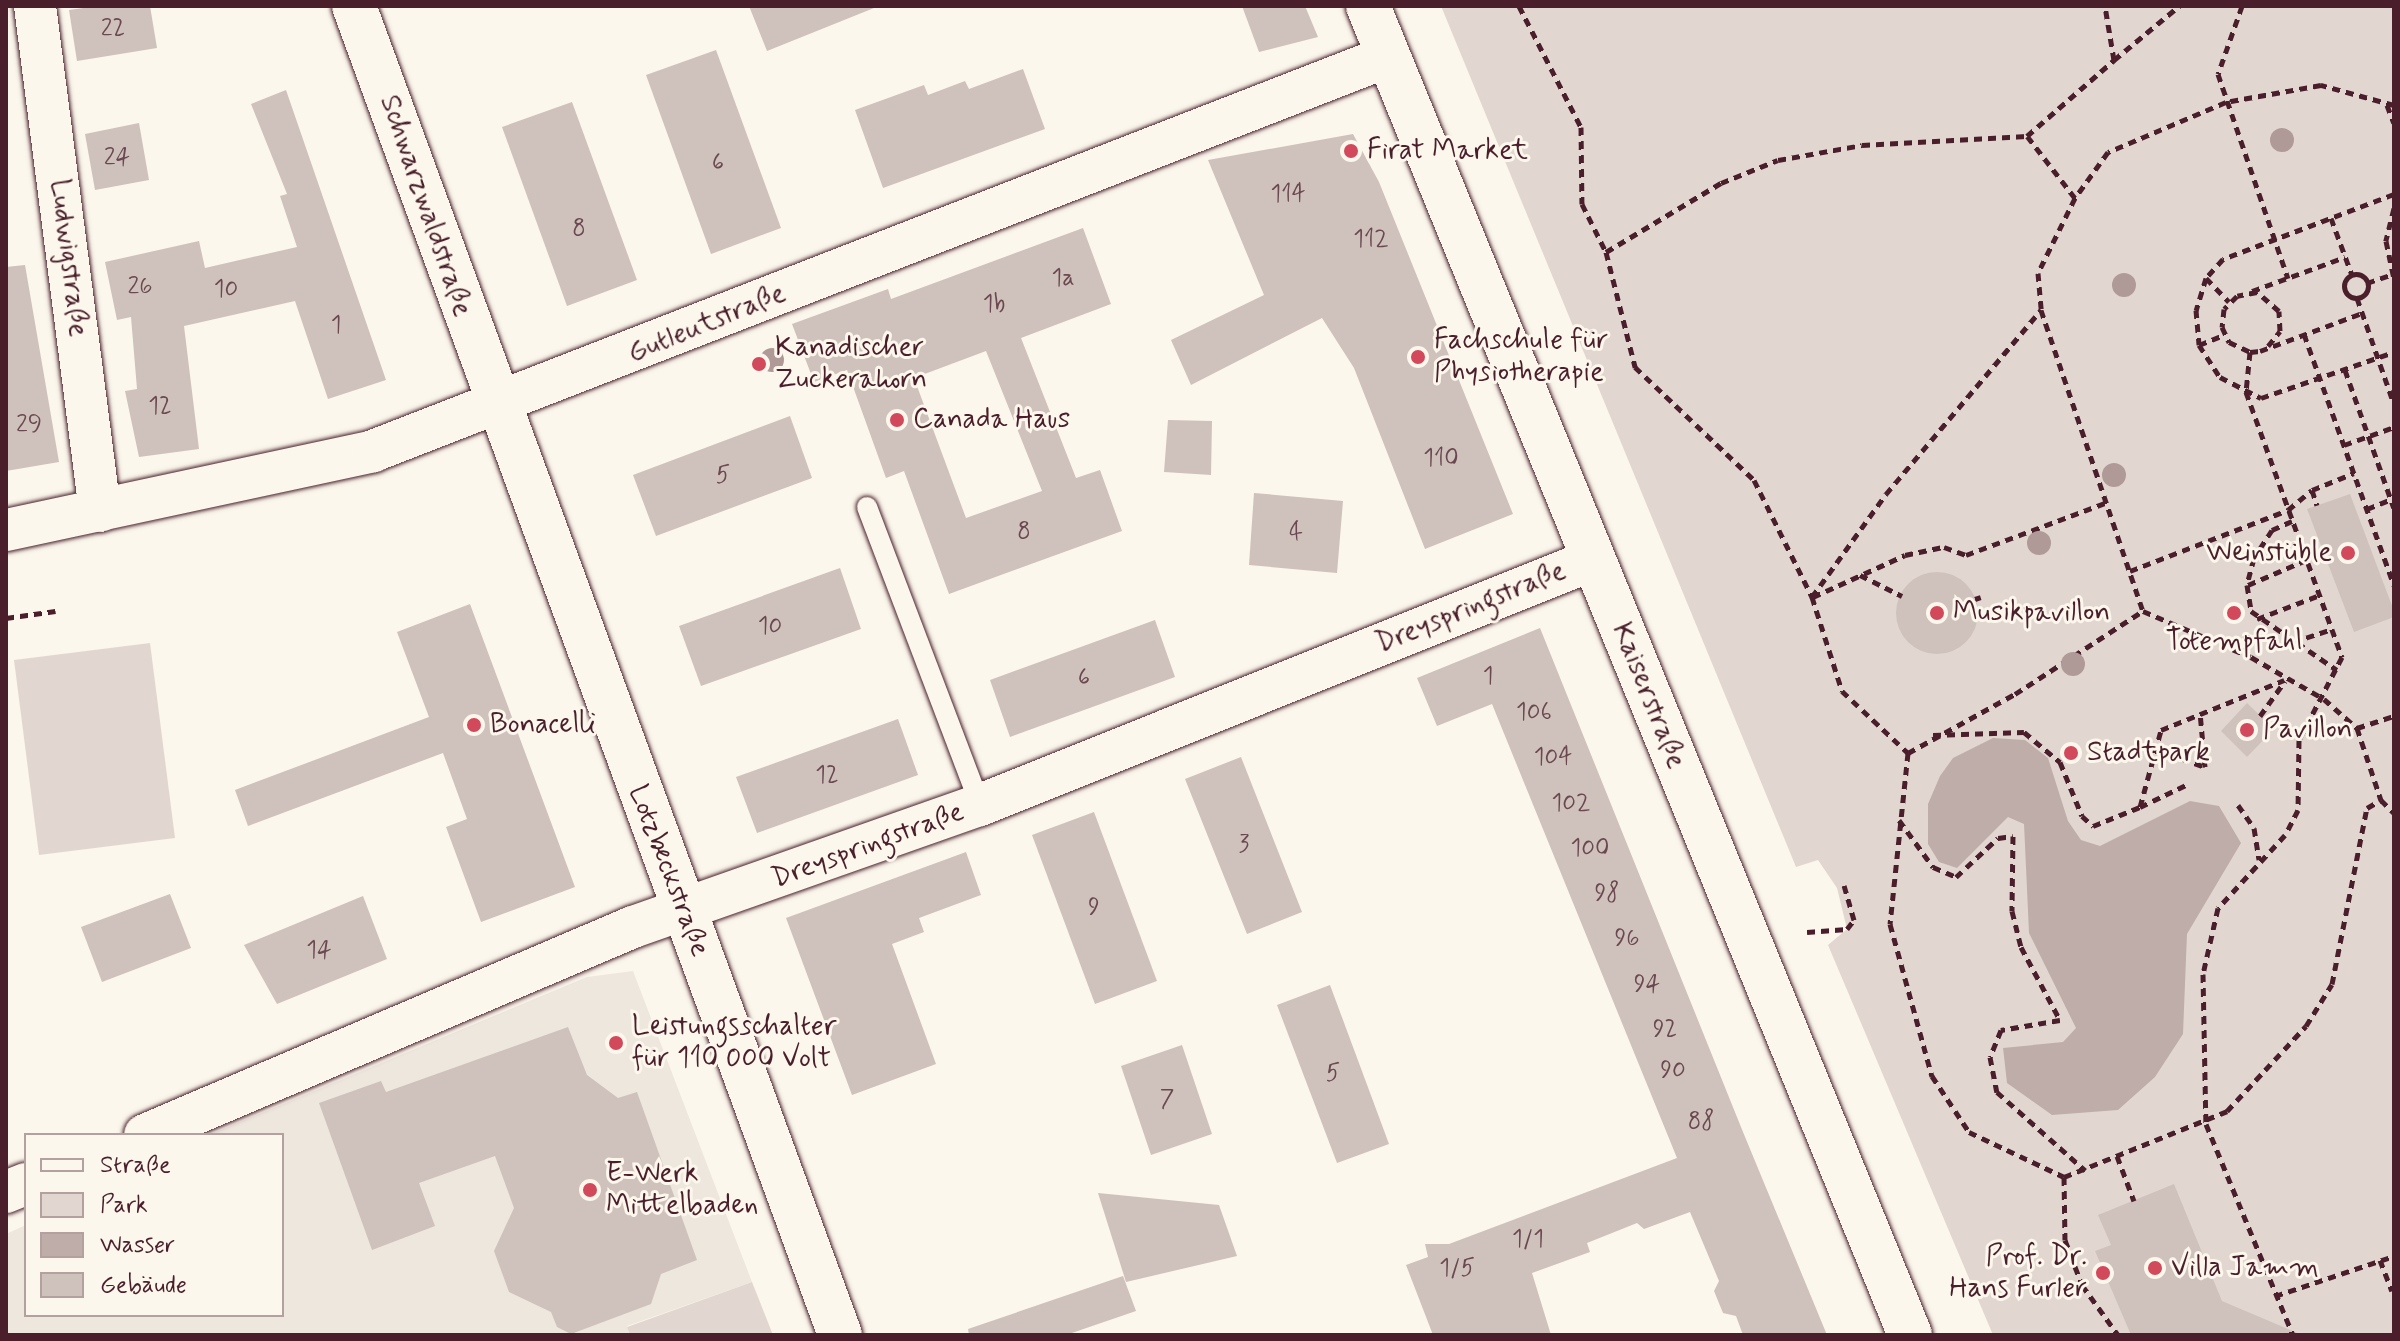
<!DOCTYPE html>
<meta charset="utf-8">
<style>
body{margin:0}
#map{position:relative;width:2400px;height:1341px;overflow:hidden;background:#fbf7ec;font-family:Mynerve,sans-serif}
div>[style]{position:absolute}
.built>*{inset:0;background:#eee7de}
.green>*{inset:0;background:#e2d7d0}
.water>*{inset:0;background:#bfadaa}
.building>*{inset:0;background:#cfc2bc}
.round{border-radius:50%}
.path>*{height:5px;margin-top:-2.5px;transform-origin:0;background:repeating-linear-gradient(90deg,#4a1f2b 0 8px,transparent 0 14px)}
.path>.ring{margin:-2.5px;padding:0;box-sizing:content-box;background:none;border:5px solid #4a1f2b;border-radius:50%}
.roads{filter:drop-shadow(0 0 2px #4a1f2b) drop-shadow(0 0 2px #4a1f2b)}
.lane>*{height:20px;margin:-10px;padding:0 10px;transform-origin:10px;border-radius:10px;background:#fbf7ec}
.street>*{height:42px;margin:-21px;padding:0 21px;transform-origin:21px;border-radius:21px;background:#fbf7ec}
.secondary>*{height:44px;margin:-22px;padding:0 22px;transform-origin:22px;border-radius:22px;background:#fbf7ec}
.trees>*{width:24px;height:24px;margin:-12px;border-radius:50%;background:#af9a98}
.dots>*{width:22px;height:22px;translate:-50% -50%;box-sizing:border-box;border:4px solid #fbf7ec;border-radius:50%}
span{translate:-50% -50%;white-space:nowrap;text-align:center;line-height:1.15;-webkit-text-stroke:6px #fbf7ec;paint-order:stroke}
.number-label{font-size:24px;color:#6b484f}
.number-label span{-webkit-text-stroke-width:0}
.poi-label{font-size:28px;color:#4a1f2b}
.left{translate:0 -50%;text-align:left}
.right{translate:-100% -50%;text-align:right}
.street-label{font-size:28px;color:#4a1f2b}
.frame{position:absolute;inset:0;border:8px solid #4a1f2b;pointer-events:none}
.legend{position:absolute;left:24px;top:1133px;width:260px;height:184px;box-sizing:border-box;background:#fbf7ec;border:2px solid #b4a19f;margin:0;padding:10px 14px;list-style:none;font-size:24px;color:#4a1f2b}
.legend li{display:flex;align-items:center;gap:16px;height:40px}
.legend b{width:40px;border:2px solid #b4a19f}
</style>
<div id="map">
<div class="built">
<div style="clip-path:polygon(633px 971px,752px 1282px,627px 1326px,630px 1335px,6px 1335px,6px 1234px,26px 1225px,26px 1315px,282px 1315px,282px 1135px,209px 1135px,587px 977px)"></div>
</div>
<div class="green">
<div style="clip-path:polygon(1441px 6px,2394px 6px,2394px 1335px,1993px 1335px,1828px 945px,1847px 929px,1837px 888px,1818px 860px,1796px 867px)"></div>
<div style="clip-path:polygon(150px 643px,175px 838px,39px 855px,14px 660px)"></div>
<div style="clip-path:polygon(752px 1282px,773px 1335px,630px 1335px,627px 1327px)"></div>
</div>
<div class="water">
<div style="clip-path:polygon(1993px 738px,2025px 740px,2048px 758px,2068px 821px,2081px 840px,2100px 846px,2190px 801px,2219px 806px,2241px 843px,2187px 934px,2183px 1034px,2155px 1077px,2118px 1110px,2052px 1115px,2007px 1083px,2003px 1048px,2063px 1042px,2076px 1028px,2029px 933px,2024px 824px,2008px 817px,1957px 868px,1939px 862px,1928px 844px,1928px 804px,1940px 776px,1953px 758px)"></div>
</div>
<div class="building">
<div style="clip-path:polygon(98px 6px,150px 6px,157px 48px,77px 61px,69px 10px)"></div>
<div style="clip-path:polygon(749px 6px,874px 6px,874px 8px,767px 51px)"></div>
<div style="clip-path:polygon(1242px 6px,1305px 6px,1318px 37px,1259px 52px)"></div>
<div style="clip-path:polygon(716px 50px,781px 228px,711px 254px,646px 75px)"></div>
<div style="clip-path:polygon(1023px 69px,1045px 129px,883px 188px,855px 110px,924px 85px,928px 95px,965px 81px,969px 89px)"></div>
<div style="clip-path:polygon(286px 90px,386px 380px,328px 399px,295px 301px,184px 326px,199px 449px,139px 457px,125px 391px,137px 389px,131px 317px,117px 320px,105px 262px,199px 241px,205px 268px,297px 247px,280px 196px,287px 194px,251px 104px)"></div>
<div style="clip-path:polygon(572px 102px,637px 280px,567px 306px,502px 127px)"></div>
<div style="clip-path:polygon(139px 123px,149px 180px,95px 190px,85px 134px)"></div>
<div style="clip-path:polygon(1353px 134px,1379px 182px,1513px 514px,1425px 549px,1354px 368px,1322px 318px,1191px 385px,1171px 340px,1264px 295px,1208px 160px)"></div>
<div style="clip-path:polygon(evenodd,1083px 228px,1111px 304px,1021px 338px,1076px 478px,1100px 470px,1122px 531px,949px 594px,904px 471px,886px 478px,847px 370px,814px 382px,792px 324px,888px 289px,891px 299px,1083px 228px,986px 351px,1042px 491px,966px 518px,914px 378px,986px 351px)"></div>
<div style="clip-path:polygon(25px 265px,59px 462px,6px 471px,6px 267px)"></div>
<div style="clip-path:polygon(790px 416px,812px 478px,656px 536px,633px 475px)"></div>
<div style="clip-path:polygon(1168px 420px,1212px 421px,1211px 475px,1164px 472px)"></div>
<div style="clip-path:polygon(1254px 493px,1343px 501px,1337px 573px,1249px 565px)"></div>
<div style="clip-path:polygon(2350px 494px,2394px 611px,2394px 617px,2354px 632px,2307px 509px)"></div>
<div style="clip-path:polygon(840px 568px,861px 629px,701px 686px,679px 626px)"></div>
<div class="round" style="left:1896px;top:572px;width:82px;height:82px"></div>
<div style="clip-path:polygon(470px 604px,575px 887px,481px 922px,446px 827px,467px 819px,443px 753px,248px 826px,235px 790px,429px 717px,397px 632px)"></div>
<div style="clip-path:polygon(1155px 620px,1175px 677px,1010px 737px,990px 680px)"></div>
<div style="clip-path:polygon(1540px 628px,1743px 1132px,1827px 1335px,1743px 1335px,1736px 1316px,1723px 1313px,1714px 1291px,1719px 1281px,1690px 1212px,1644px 1229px,1637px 1223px,1587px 1243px,1590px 1252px,1532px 1273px,1551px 1335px,1433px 1335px,1406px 1265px,1428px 1257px,1425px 1244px,1449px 1244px,1677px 1158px,1492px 704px,1437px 726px,1417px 678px)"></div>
<div style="clip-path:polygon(2247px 703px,2274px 729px,2247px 757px,2221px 731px)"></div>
<div style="clip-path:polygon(898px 719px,918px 775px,757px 833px,736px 777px)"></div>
<div style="clip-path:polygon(1241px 757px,1302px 912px,1247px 934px,1185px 779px)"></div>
<div style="clip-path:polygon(1094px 812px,1157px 981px,1095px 1004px,1032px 835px)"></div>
<div style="clip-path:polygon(966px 852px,981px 895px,919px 918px,924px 932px,892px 944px,936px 1064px,852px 1095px,786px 918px)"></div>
<div style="clip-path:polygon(170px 894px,191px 948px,102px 982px,81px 927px)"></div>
<div style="clip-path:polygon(363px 896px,387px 959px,277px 1004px,244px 945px)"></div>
<div style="clip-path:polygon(1330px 985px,1389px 1144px,1337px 1163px,1277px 1005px)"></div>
<div style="clip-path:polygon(568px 1027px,587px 1075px,618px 1098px,637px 1092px,697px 1260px,661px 1274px,651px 1304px,571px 1334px,557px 1327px,551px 1312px,509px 1292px,494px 1251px,514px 1208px,495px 1156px,419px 1183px,435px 1226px,372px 1250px,319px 1103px,381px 1081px,386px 1092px)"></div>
<div style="clip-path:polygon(1182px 1045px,1212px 1134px,1151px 1155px,1121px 1066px)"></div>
<div style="clip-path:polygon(2174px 1184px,2222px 1301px,2302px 1335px,2131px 1335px,2095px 1251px,2111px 1245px,2098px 1215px)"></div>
<div style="clip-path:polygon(1098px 1193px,1219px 1205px,1237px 1256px,1126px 1282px)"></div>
<div style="clip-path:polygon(1123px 1276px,1136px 1311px,1066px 1335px,969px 1335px,968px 1329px)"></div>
</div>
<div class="path">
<div style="left:1519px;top:6px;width:136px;rotate:62.9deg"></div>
<div style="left:1581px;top:127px;width:77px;rotate:89.3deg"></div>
<div style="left:1582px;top:204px;width:54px;rotate:63.4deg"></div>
<div style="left:1606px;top:252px;width:119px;rotate:75.8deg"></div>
<div style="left:1635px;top:367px;width:164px;rotate:43.5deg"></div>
<div style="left:1754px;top:480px;width:131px;rotate:63.6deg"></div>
<div style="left:1812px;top:597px;width:99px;rotate:72.3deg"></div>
<div style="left:1842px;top:691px;width:91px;rotate:43.2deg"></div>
<div style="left:1908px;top:753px;width:172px;rotate:96deg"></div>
<div style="left:1890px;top:924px;width:158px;rotate:74.6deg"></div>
<div style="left:1932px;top:1076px;width:67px;rotate:56.5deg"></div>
<div style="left:1969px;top:1132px;width:105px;rotate:25.3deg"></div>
<div style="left:2064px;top:1177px;width:176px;rotate:-22deg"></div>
<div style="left:2227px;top:1111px;width:116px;rotate:-47.1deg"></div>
<div style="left:2306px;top:1026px;width:49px;rotate:-58.2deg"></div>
<div style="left:2332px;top:984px;width:179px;rotate:-78.8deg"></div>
<div style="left:2367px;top:808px;width:16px;rotate:-30deg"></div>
<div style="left:2242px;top:6px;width:72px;rotate:109.4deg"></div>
<div style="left:2218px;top:74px;width:216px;rotate:71.1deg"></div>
<div style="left:2114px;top:60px;width:85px;rotate:-39.7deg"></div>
<div style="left:2387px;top:105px;width:19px;rotate:69deg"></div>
<div style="left:2394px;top:105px;width:76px;rotate:-164.7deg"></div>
<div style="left:2321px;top:85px;width:97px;rotate:169.9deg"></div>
<div style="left:2226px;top:102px;width:128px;rotate:157deg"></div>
<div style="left:2108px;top:152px;width:57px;rotate:125.7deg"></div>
<div style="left:2075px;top:198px;width:84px;rotate:116.3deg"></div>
<div style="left:2038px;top:273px;width:37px;rotate:85deg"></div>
<div style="left:2041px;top:310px;width:318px;rotate:71.3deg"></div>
<div style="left:2143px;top:611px;width:117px;rotate:23.1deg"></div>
<div style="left:2251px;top:657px;width:84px;rotate:29.9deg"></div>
<div style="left:2324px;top:699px;width:44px;rotate:41.3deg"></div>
<div style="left:2357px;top:728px;width:76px;rotate:71.6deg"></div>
<div style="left:2381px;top:800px;width:18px;rotate:45deg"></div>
<div style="left:2394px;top:194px;width:183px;rotate:159.2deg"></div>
<div style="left:2223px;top:259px;width:25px;rotate:132deg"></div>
<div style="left:2206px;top:278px;width:34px;rotate:107deg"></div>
<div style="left:2196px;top:310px;width:35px;rotate:85deg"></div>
<div style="left:2199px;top:345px;width:38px;rotate:57deg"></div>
<div style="left:2220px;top:377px;width:46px;rotate:27.1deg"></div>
<div style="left:2261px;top:398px;width:141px;rotate:-19.1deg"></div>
<div style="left:2075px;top:198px;width:78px;rotate:-127.7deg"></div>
<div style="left:2027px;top:136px;width:116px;rotate:-41.1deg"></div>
<div style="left:2114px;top:60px;width:55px;rotate:-99.5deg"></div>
<div style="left:2394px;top:208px;width:34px;rotate:104deg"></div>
<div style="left:2386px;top:241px;width:38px;rotate:78deg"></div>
<div style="left:2331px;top:218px;width:61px;rotate:69.8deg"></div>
<div style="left:1606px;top:252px;width:134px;rotate:-31deg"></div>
<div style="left:1721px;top:183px;width:61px;rotate:-22deg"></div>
<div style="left:1778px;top:160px;width:85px;rotate:-10.1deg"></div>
<div style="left:1862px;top:145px;width:165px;rotate:-3.1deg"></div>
<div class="ring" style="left:2344px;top:274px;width:19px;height:19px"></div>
<div style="left:2206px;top:278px;width:33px;rotate:46deg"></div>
<div style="left:2367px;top:283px;width:28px;rotate:-19deg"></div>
<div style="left:2252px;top:291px;width:99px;rotate:-20.1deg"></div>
<div style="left:2357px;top:298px;width:112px;rotate:70.8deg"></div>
<div style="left:2304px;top:334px;width:267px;rotate:70.3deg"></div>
<div style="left:2199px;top:345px;width:27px;rotate:-22deg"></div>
<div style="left:2268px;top:346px;width:19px;rotate:-51deg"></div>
<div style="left:2280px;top:331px;width:20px;rotate:-93deg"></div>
<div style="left:2279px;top:311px;width:29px;rotate:-139deg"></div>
<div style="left:2257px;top:292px;width:20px;rotate:169deg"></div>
<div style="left:2237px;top:296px;width:18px;rotate:135deg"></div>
<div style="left:2224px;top:309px;width:18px;rotate:96deg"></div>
<div style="left:2222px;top:327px;width:17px;rotate:65deg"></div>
<div style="left:2229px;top:342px;width:23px;rotate:25deg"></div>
<div style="left:2250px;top:352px;width:10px;rotate:-6deg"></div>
<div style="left:2260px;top:351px;width:109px;rotate:-20.4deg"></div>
<div style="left:2250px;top:352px;width:40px;rotate:95.7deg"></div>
<div style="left:2246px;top:392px;width:282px;rotate:70.1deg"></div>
<div style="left:2342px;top:657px;width:93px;rotate:117.4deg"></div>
<div style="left:2299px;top:740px;width:70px;rotate:90.8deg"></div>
<div style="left:2298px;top:810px;width:28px;rotate:117deg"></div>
<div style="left:2285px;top:835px;width:99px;rotate:132.5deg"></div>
<div style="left:2218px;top:908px;width:68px;rotate:102.8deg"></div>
<div style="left:2203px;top:974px;width:150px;rotate:88.9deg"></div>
<div style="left:2206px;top:1124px;width:228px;rotate:67.6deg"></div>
<div style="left:2345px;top:370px;width:146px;rotate:70.5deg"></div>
<div style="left:2344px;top:445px;width:53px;rotate:-19.8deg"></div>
<div style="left:2312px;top:490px;width:16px;rotate:72deg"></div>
<div style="left:2367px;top:509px;width:27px;rotate:-22deg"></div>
<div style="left:2292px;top:521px;width:22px;rotate:156deg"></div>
<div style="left:2272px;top:530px;width:33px;rotate:123deg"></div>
<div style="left:2254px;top:558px;width:28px;rotate:105deg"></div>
<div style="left:2247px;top:585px;width:26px;rotate:81deg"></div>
<div style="left:2251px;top:611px;width:104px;rotate:34.5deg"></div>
<div style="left:2130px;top:571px;width:169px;rotate:-21.1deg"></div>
<div style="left:2288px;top:510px;width:31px;rotate:-40deg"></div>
<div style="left:2312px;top:490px;width:45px;rotate:-22deg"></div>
<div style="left:1860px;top:575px;width:47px;rotate:26.6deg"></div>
<div style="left:2248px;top:585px;width:63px;rotate:-23.3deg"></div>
<div style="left:1812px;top:597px;width:127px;rotate:-54.3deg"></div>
<div style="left:1886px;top:494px;width:241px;rotate:-49.9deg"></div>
<div style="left:1813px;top:597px;width:101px;rotate:-24.5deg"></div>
<div style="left:1905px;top:555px;width:40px;rotate:-12deg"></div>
<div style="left:1944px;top:547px;width:23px;rotate:20deg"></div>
<div style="left:1966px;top:555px;width:148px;rotate:-20.5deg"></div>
<div style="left:1975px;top:599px;width:6px;rotate:-18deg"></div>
<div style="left:6px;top:618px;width:50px;rotate:-8deg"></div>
<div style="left:2257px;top:619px;width:67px;rotate:-20.9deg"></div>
<div style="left:2293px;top:642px;width:41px;rotate:-18.4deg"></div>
<div style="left:2260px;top:716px;width:43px;rotate:-54.5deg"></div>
<div style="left:2357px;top:728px;width:39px;rotate:-18deg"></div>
<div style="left:1933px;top:735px;width:91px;rotate:-1.9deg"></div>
<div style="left:2024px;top:732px;width:47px;rotate:39.8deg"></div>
<div style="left:2060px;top:762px;width:58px;rotate:67.8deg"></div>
<div style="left:2082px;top:816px;width:15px;rotate:42deg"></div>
<div style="left:2093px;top:826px;width:51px;rotate:-22deg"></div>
<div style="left:2140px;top:807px;width:80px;rotate:-74.7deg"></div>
<div style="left:2161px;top:730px;width:133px;rotate:-22.1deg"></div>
<div style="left:2155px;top:749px;width:53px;rotate:19.8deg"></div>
<div style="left:2205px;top:767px;width:55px;rotate:-95.2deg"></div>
<div style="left:1908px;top:753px;width:122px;rotate:-28.9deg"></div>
<div style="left:2015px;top:694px;width:153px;rotate:-33deg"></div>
<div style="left:2238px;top:805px;width:28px;rotate:55deg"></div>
<div style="left:2254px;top:828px;width:32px;rotate:81deg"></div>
<div style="left:2140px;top:807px;width:55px;rotate:-25.6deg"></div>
<div style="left:1899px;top:820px;width:58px;rotate:54.1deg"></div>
<div style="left:1933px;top:867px;width:25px;rotate:23deg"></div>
<div style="left:1956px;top:877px;width:57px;rotate:-42.9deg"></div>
<div style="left:1998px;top:838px;width:15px;rotate:-8deg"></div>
<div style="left:2013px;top:836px;width:75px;rotate:90.8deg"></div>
<div style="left:2012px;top:911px;width:37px;rotate:76deg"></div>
<div style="left:2021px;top:947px;width:83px;rotate:61.9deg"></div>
<div style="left:2060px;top:1020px;width:60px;rotate:170.4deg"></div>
<div style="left:2001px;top:1030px;width:29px;rotate:112deg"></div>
<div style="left:1990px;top:1057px;width:36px;rotate:79deg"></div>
<div style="left:1997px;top:1092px;width:118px;rotate:41.6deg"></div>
<div style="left:1807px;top:932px;width:40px;rotate:-4.3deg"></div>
<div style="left:1847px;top:929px;width:11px;rotate:-52deg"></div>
<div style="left:1854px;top:920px;width:36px;rotate:-106deg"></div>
<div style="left:774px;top:1029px;width:15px;rotate:-20deg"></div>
<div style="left:2117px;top:1156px;width:48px;rotate:69.3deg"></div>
<div style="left:2064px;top:1177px;width:63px;rotate:89.1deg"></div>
<div style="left:2065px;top:1240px;width:48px;rotate:69.3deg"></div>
<div style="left:2082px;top:1285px;width:62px;rotate:54.2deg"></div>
<div style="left:2380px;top:1260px;width:33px;rotate:69deg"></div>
<div style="left:2275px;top:1296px;width:126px;rotate:-18.6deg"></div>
</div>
<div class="roads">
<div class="lane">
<div style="left:867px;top:507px;width:319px;rotate:69.2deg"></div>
</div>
<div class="street">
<div style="left:35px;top:6px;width:509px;rotate:82.67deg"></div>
<div style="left:6px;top:530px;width:375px;rotate:-12.1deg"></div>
<div style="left:373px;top:451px;width:1090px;rotate:-21.25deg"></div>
<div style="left:145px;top:1135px;width:530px;rotate:-23.09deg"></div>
<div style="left:633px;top:927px;width:368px;rotate:-19.4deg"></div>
<div style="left:980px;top:805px;width:659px;rotate:-21.82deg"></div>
<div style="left:6px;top:1192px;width:22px;rotate:-22deg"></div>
</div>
<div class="secondary">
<div style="left:354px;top:6px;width:1415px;rotate:69.91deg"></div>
<div style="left:1368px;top:6px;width:1435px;rotate:67.81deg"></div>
</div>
</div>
<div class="trees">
<div style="left:2282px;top:140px"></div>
<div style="left:2124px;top:285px"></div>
<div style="left:772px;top:360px"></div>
<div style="left:2114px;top:475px"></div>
<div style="left:2039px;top:543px"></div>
<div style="left:2073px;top:664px"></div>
</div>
<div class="dots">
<div style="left:1351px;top:151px;background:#d1495b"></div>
<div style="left:1418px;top:357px;background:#d1495b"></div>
<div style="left:759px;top:364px;background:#d1495b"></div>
<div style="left:897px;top:420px;background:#d1495b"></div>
<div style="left:2348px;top:553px;background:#d1495b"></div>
<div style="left:1937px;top:613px;background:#d1495b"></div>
<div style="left:2234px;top:613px;background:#d1495b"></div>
<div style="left:474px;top:725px;background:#d1495b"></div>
<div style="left:2247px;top:730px;background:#d1495b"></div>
<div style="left:2071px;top:753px;background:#d1495b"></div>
<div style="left:616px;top:1043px;background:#d1495b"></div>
<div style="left:590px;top:1190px;background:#d1495b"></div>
<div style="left:2155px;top:1268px;background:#d1495b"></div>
<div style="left:2103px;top:1273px;background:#d1495b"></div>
</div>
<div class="number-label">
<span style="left:113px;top:29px">22</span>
<span style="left:117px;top:158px">24</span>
<span style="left:718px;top:163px">6</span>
<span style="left:1288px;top:195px">114</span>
<span style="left:579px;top:229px">8</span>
<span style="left:1371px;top:240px">112</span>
<span style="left:1063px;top:279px">1a</span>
<span style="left:140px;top:287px">26</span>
<span style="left:226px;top:290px">10</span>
<span style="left:994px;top:305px">1b</span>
<span style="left:336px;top:326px">1</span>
<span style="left:160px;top:407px">12</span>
<span style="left:29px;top:425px">29</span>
<span style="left:1441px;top:459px">110</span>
<span style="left:723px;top:476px">5</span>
<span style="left:1024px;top:532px">8</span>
<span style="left:1296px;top:533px">4</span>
<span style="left:770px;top:627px">10</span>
<span style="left:1488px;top:677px">1</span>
<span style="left:1084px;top:678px">6</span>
<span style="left:1534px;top:713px">106</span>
<span style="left:1553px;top:758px">104</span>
<span style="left:827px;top:776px">12</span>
<span style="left:1571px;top:804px">102</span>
<span style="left:1244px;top:845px">3</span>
<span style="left:1590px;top:849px">100</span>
<span style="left:1607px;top:894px">98</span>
<span style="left:1094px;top:908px">9</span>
<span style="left:1627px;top:939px">96</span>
<span style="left:319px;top:951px">14</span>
<span style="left:1647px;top:985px">94</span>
<span style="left:1665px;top:1030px">92</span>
<span style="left:1673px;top:1071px">90</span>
<span style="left:1333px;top:1074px">5</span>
<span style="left:1167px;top:1100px">7</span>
<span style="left:1701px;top:1122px">88</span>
<span style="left:1528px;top:1240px">1/1</span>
<span style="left:1457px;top:1269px">1/5</span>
</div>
<div class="poi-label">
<span class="left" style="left:1367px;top:151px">Firat Market</span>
<span class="left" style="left:1434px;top:357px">Fachschule für<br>Physiotherapie</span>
<span class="left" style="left:775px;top:364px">Kanadischer<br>Zuckerahorn</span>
<span class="left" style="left:913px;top:420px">Canada Haus</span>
<span class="right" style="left:2332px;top:553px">Weinstüble</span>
<span class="left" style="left:1953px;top:613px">Musikpavillon</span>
<span style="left:2234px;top:642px">Totempfahl</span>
<span class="left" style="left:490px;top:725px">Bonacelli</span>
<span class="left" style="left:2263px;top:730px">Pavillon</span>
<span class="left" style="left:2087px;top:753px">Stadtpark</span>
<span class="left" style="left:632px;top:1043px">Leistungsschalter<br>für 110 000 Volt</span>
<span class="left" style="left:606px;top:1190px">E-Werk<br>Mittelbaden</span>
<span class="right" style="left:2087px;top:1273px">Prof. Dr.<br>Hans Furler</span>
<span class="left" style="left:2171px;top:1268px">Villa Jamm</span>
</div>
<div class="street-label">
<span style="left:425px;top:206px;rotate:71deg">Schwarzwaldstraße</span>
<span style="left:68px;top:258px;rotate:83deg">Ludwigstraße</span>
<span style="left:707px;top:324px;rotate:-22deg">Gutleutstraße</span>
<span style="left:1471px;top:608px;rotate:-22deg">Dreyspringstraße</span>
<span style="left:1648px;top:696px;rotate:68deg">Kaiserstraße</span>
<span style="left:868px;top:846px;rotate:-20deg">Dreyspringstraße</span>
<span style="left:668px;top:871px;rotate:69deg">Lotzbeckstraße</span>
</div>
<div class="frame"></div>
<ul class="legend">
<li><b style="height:10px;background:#fbf7ec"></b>Straße</li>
<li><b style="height:22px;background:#e2d7d0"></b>Park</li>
<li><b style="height:22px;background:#bfadaa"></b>Wasser</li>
<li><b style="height:22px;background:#cfc2bc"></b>Gebäude</li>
</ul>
</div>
